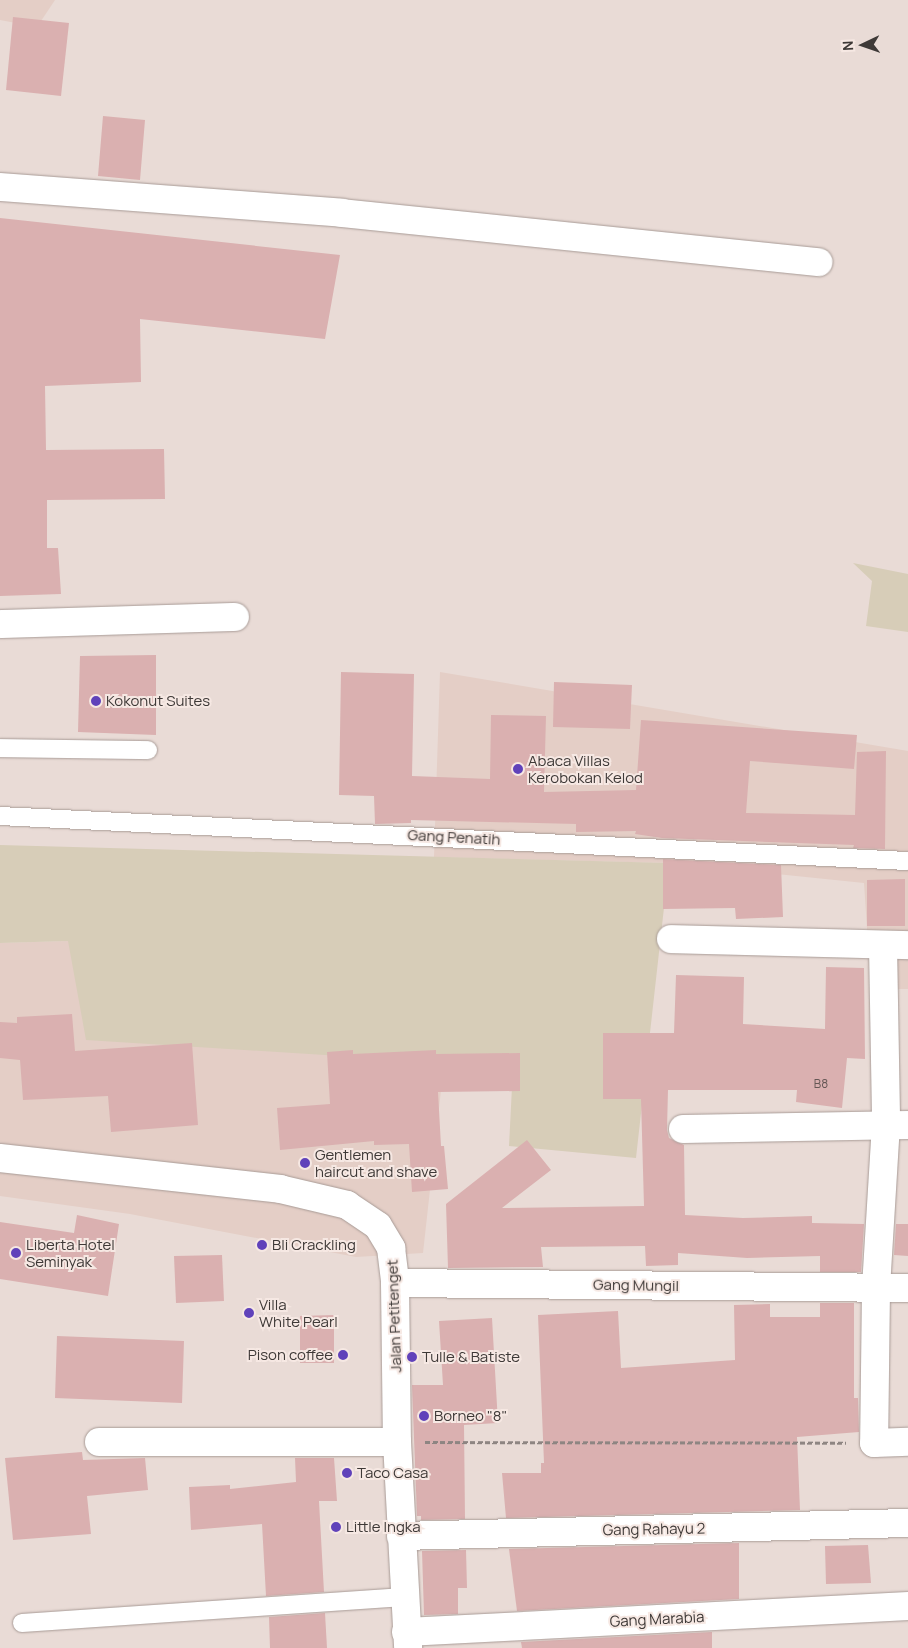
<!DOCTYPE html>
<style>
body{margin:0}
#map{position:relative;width:908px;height:1648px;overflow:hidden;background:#e9dbd6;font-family:Manrope,sans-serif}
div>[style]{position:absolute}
.built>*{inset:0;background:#e4cec6}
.green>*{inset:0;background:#d7cdb8}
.building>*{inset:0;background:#dab0b0}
.path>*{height:3px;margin-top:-1.5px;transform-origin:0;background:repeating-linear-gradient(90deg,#8e8582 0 5px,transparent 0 7.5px)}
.roads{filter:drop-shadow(0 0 1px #a89b96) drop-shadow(0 0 1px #a89b96)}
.service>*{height:18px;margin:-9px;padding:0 9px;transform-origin:9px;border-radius:9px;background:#fff}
.minor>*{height:28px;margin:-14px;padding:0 14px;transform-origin:14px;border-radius:14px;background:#fff}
.secondary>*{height:28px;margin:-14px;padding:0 14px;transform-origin:14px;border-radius:14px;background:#fff}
.dots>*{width:14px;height:14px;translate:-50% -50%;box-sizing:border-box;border:2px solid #f6e8e3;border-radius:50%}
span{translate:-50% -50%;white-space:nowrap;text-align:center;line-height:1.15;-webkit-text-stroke:4px #f6e8e3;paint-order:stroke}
.number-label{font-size:12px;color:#655755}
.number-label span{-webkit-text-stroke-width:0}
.poi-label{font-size:15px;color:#3e3937}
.left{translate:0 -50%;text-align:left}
.right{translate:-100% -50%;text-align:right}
.street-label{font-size:15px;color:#3e3937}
.north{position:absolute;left:838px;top:20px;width:50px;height:50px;-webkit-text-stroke:4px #f6e8e3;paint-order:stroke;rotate:267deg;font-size:14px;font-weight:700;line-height:20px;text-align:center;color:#3e3937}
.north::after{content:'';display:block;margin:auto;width:18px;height:22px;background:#3e3937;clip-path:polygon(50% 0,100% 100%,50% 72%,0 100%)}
</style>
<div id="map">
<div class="built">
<div style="clip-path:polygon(0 0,55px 0,37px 27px,0 20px)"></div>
<div style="clip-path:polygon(440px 672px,908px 751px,908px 989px,871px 989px,864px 883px,669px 863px,434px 857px)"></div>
<div style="clip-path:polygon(68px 941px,444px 1063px,423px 1253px,356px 1257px,130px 1214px,0 1196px,0 943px)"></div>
</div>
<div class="green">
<div style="clip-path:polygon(853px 563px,908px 574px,908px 632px,866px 626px,872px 581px)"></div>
<div style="clip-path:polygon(0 845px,669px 863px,636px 1158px,509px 1146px,513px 1067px,86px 1040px,68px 941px,0 943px)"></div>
</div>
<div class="building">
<div style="clip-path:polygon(13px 17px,69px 23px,61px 96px,6px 90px)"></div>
<div style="clip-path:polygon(103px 116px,145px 120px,140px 180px,98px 176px)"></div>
<div style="clip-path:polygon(0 218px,340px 255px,325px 339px,140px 319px,141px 382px,45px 386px,46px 450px,164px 449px,165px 499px,47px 500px,47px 548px,58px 548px,61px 594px,0 596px)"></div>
<div style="clip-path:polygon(156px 655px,156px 735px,78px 732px,80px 656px)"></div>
<div style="clip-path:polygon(341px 672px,414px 674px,412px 776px,490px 779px,491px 715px,546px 716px,544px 792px,636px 790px,641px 720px,857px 735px,854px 769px,750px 761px,746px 813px,855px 815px,857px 752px,886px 751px,885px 849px,853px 848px,854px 845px,662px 838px,635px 834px,636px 831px,576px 832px,576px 824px,411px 820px,411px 823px,375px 824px,374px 796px,339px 795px)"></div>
<div style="clip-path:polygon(554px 682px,632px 685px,630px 729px,553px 727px)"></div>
<div style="clip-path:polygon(663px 859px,781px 865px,783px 917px,736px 919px,735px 908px,663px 909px)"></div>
<div style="clip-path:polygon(905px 879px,905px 926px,867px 926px,867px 880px)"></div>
<div style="clip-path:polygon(826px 967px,864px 968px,865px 1059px,847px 1058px,842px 1108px,796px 1102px,797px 1090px,668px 1090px,667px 1130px,669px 1138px,684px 1145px,685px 1215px,743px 1218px,812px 1216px,812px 1223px,864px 1224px,861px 1272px,820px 1272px,820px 1256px,747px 1258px,678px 1253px,678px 1265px,646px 1266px,645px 1246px,541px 1247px,543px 1267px,448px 1268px,446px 1204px,527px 1140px,551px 1170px,502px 1208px,644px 1206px,641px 1099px,603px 1099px,603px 1033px,674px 1033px,676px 975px,744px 977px,743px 1024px,825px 1029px)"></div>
<div style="clip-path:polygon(72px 1014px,75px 1051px,192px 1043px,198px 1125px,111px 1132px,108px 1096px,23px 1100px,20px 1060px,0 1058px,0 1022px,17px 1023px,17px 1017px)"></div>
<div style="clip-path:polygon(353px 1050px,353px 1054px,436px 1050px,436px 1054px,520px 1053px,520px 1091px,438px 1092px,441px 1146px,444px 1146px,448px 1189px,412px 1192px,409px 1144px,374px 1145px,374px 1141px,280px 1150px,277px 1108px,330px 1104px,327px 1052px)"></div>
<div style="clip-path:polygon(77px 1215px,119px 1224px,108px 1296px,0 1279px,0 1222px,74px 1233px)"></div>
<div style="clip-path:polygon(896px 1224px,908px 1224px,908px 1256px,894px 1255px)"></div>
<div style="clip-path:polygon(222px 1255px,224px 1301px,176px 1303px,174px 1256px)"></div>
<div style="clip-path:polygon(820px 1303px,854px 1303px,854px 1398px,858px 1398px,859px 1432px,797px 1437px,800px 1510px,506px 1518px,502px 1473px,541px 1473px,541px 1463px,544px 1463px,538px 1315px,618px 1311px,621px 1368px,735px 1360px,734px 1305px,770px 1304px,770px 1317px,820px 1317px)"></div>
<div style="clip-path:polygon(334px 1315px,334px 1363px,300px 1363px,300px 1316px)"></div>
<div style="clip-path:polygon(492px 1318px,498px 1423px,464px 1425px,465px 1519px,421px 1520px,421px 1516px,417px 1516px,412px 1385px,443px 1385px,439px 1321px)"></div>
<div style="clip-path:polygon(57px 1336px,184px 1341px,182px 1403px,55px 1398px)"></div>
<div style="clip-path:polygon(82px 1452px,83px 1460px,145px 1458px,148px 1490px,87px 1496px,91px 1534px,13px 1540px,5px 1458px)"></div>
<div style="clip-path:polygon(295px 1458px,334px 1458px,337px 1501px,319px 1501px,324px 1592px,266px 1596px,262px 1524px,191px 1530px,189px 1487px,230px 1485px,230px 1489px,296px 1482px)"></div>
<div style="clip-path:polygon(739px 1543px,739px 1599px,517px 1611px,509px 1549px)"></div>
<div style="clip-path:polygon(868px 1545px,871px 1583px,826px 1584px,825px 1546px)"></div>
<div style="clip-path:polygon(466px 1550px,467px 1588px,458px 1588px,458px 1614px,424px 1615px,422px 1551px)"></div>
<div style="clip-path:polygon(325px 1613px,327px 1648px,270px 1648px,269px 1617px)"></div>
<div style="clip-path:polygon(712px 1632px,712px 1648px,522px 1648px,521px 1642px)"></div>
</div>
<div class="path">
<div style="left:425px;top:1442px;width:421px;rotate:0.1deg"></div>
</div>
<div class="roads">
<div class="service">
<div style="left:0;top:748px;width:148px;rotate:0.8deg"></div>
<div style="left:0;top:816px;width:909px;rotate:2.84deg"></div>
<div style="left:22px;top:1623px;width:383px;rotate:-3.9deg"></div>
</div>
<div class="minor">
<div style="left:0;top:187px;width:343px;rotate:4.3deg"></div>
<div style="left:342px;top:213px;width:479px;rotate:5.9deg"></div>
<div style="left:0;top:624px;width:235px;rotate:-1.7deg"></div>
<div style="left:671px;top:939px;width:237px;rotate:1.5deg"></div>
<div style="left:883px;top:945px;width:179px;rotate:89deg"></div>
<div style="left:886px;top:1124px;width:165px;rotate:93.5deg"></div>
<div style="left:876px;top:1289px;width:154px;rotate:90.7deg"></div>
<div style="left:874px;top:1443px;width:34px;rotate:-2deg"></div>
<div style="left:683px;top:1129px;width:225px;rotate:-1deg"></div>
<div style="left:395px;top:1283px;width:513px;rotate:0.56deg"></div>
<div style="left:99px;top:1442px;width:298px"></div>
<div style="left:401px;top:1536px;width:507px;rotate:-1.47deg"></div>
<div style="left:406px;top:1632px;width:503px;rotate:-2.96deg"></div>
</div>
<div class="secondary">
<div style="left:0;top:1158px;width:282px;rotate:6.3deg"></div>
<div style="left:280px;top:1189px;width:69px;rotate:13.4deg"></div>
<div style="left:347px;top:1205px;width:37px;rotate:34deg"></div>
<div style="left:378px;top:1226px;width:26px;rotate:59deg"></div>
<div style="left:391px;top:1248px;width:35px;rotate:83deg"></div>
<div style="left:395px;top:1283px;width:159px;rotate:89.3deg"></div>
<div style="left:397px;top:1442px;width:206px;rotate:86.9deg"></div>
</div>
</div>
<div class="dots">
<div style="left:96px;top:701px;background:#6042ba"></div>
<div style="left:518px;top:769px;background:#6042ba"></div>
<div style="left:305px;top:1163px;background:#6042ba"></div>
<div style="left:262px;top:1245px;background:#6042ba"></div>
<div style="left:16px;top:1253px;background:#6042ba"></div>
<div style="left:249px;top:1313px;background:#6042ba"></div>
<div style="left:343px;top:1355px;background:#6042ba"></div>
<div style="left:412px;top:1357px;background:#6042ba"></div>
<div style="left:424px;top:1416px;background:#6042ba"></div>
<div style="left:347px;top:1473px;background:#6042ba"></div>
<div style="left:336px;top:1527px;background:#6042ba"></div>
</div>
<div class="number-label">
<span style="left:821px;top:1084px">B8</span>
</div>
<div class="poi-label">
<span class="left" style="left:106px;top:701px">Kokonut Suites</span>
<span class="left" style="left:528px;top:769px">Abaca Villas<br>Kerobokan Kelod</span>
<span class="left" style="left:315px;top:1163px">Gentlemen<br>haircut and shave</span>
<span class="left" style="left:26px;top:1253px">Liberta Hotel<br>Seminyak</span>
<span class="left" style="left:272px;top:1245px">Bli Crackling</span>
<span class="left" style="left:259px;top:1313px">Villa<br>White Pearl</span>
<span class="right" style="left:333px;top:1355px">Pison coffee</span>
<span class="left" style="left:422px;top:1357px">Tulle &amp; Batiste</span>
<span class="left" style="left:434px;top:1416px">Borneo "8"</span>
<span class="left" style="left:357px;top:1473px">Taco Casa</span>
<span class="left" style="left:346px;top:1527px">Little Ingka</span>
</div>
<div class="street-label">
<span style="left:454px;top:837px;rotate:3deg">Gang Penatih</span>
<span style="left:636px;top:1285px;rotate:1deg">Gang Mungil</span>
<span style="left:394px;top:1316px;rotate:-92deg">Jalan Petitenget</span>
<span style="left:654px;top:1529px;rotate:-1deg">Gang Rahayu 2</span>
<span style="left:657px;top:1619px;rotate:-3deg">Gang Marabia</span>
</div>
<div class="north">N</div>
</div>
